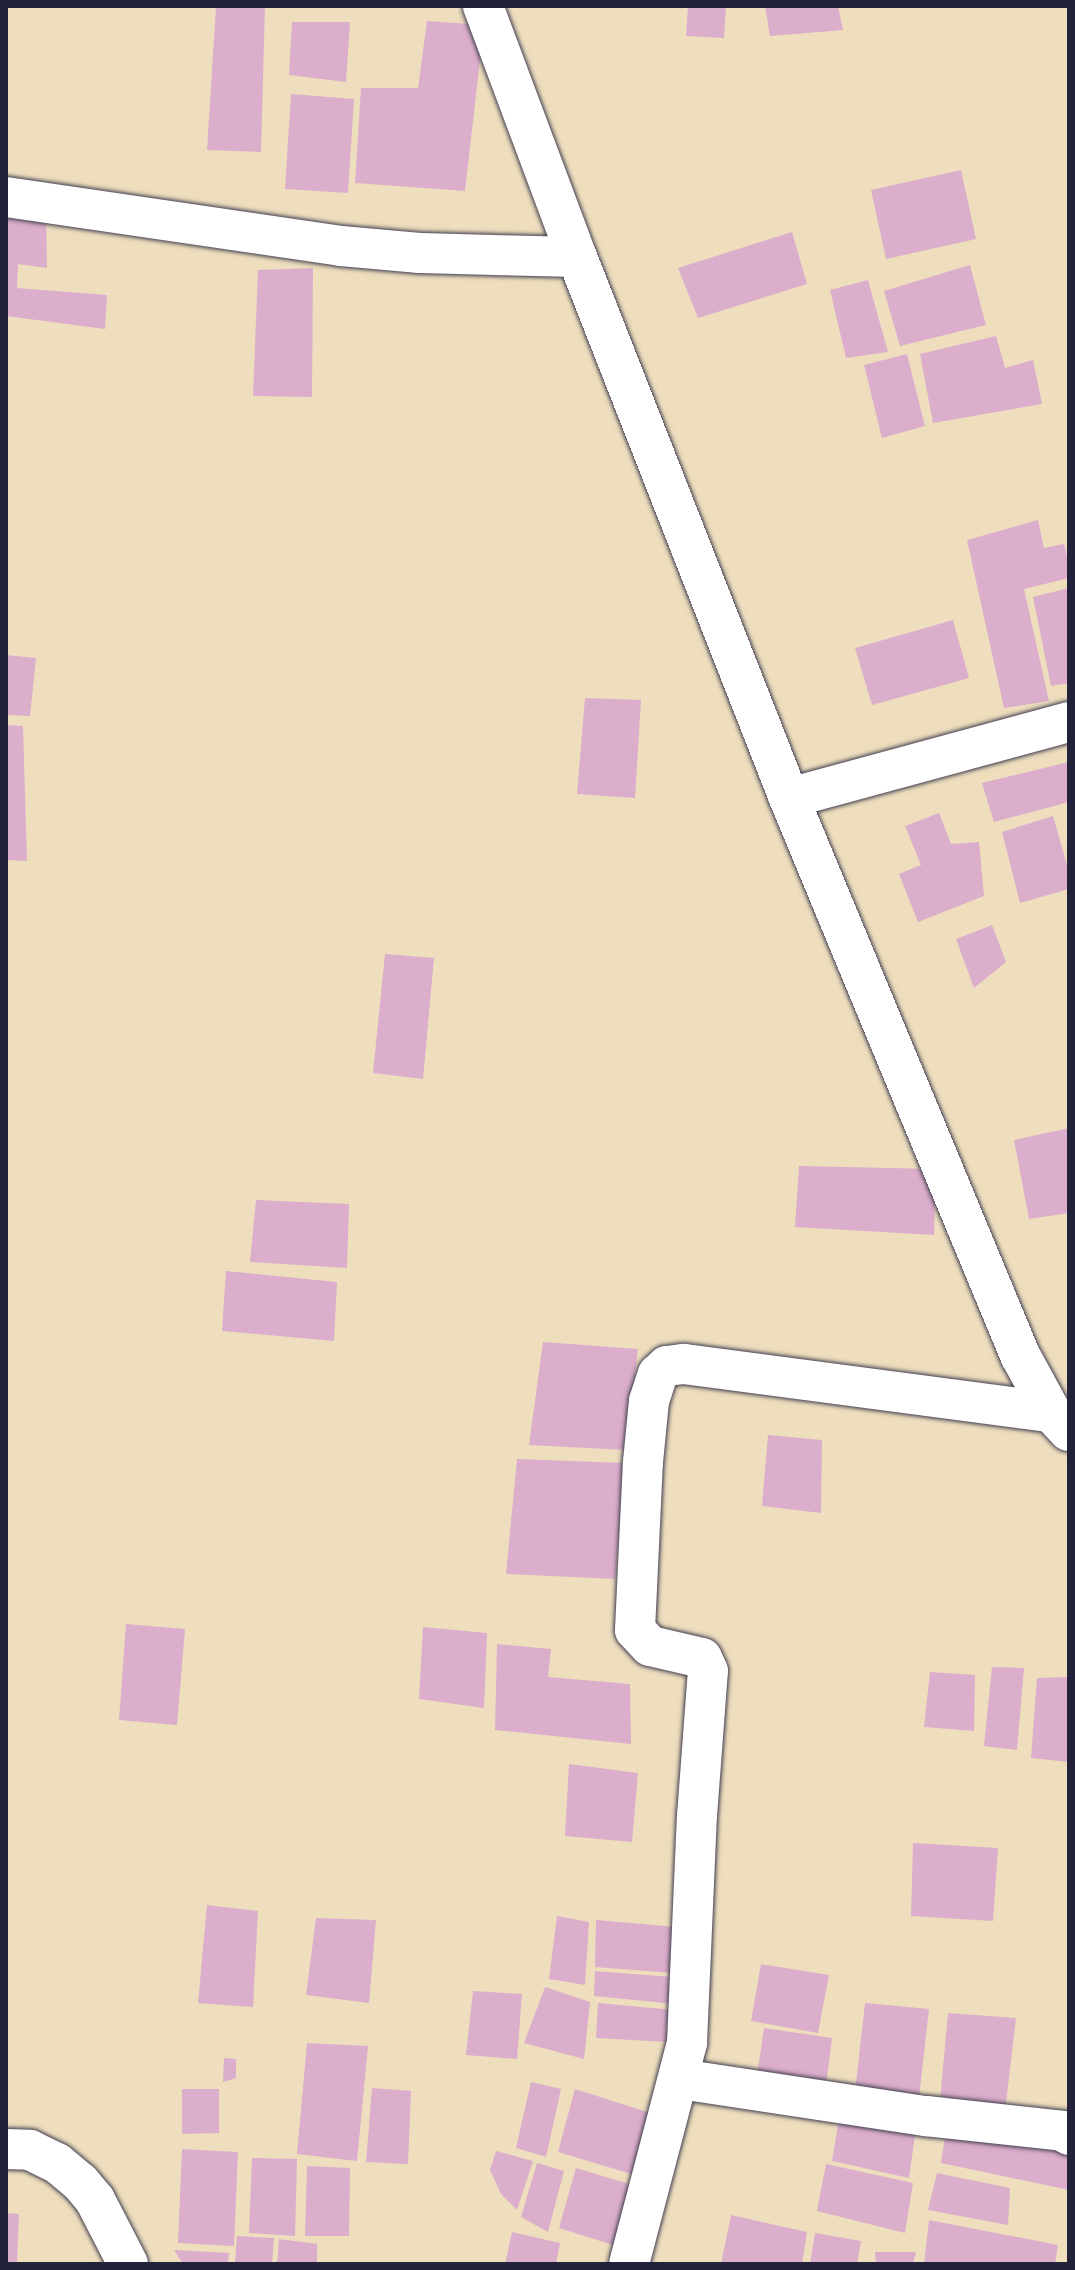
<!DOCTYPE html>
<style>
body{margin:0}
#map{position:relative;width:1075px;height:2270px;overflow:hidden;background:#eedebe;font-family:Mynerve,sans-serif}
div>[style]{position:absolute}
.building>*{inset:0;background:#dbaecb}
.roads{filter:drop-shadow(0 0 2px #413e4f) drop-shadow(0 0 2px #413e4f)}
.street>*{height:40px;margin:-20px;padding:0 20px;transform-origin:20px;border-radius:20px;background:#fff}
span{translate:-50% -50%;white-space:nowrap;text-align:center;line-height:1.15;-webkit-text-stroke:6px #fdfcf7;paint-order:stroke}
.frame{position:absolute;inset:0;border:8px solid #22223b;pointer-events:none}
</style>
<div id="map">
<div class="building">
<div style="clip-path:polygon(216px 6px,265px 6px,261px 152px,207px 150px)"></div>
<div style="clip-path:polygon(688px 6px,726px 6px,724px 38px,686px 36px)"></div>
<div style="clip-path:polygon(765px 6px,838px 6px,843px 30px,770px 36px)"></div>
<div style="clip-path:polygon(427px 21px,484px 25px,465px 191px,355px 183px,361px 88px,418px 88px)"></div>
<div style="clip-path:polygon(292px 22px,350px 22px,346px 82px,289px 75px)"></div>
<div style="clip-path:polygon(291px 94px,354px 99px,348px 193px,285px 189px)"></div>
<div style="clip-path:polygon(961px 170px,976px 239px,886px 259px,871px 190px)"></div>
<div style="clip-path:polygon(6px 207px,46px 211px,47px 268px,18px 264px,17px 288px,107px 295px,105px 329px,6px 316px)"></div>
<div style="clip-path:polygon(792px 232px,807px 284px,698px 318px,678px 268px)"></div>
<div style="clip-path:polygon(970px 265px,986px 325px,900px 346px,884px 291px)"></div>
<div style="clip-path:polygon(313px 268px,312px 397px,253px 396px,258px 270px)"></div>
<div style="clip-path:polygon(868px 280px,888px 352px,846px 358px,830px 290px)"></div>
<div style="clip-path:polygon(996px 336px,1005px 368px,1033px 360px,1042px 404px,933px 423px,920px 354px)"></div>
<div style="clip-path:polygon(907px 354px,925px 426px,882px 438px,864px 365px)"></div>
<div style="clip-path:polygon(1038px 520px,1044px 548px,1064px 544px,1069px 564px,1069px 578px,1024px 589px,1049px 701px,1004px 708px,967px 540px)"></div>
<div style="clip-path:polygon(1069px 588px,1069px 683px,1051px 686px,1033px 597px)"></div>
<div style="clip-path:polygon(953px 620px,969px 678px,872px 705px,855px 648px)"></div>
<div style="clip-path:polygon(6px 655px,36px 658px,30px 716px,6px 715px)"></div>
<div style="clip-path:polygon(585px 698px,641px 700px,635px 798px,577px 794px)"></div>
<div style="clip-path:polygon(6px 725px,23px 726px,27px 861px,6px 860px)"></div>
<div style="clip-path:polygon(1069px 762px,1069px 802px,994px 822px,982px 783px)"></div>
<div style="clip-path:polygon(939px 813px,951px 844px,979px 842px,984px 896px,918px 922px,899px 874px,921px 865px,905px 826px)"></div>
<div style="clip-path:polygon(1053px 816px,1069px 872px,1069px 889px,1020px 903px,1002px 832px)"></div>
<div style="clip-path:polygon(992px 925px,1006px 962px,974px 988px,956px 939px)"></div>
<div style="clip-path:polygon(385px 954px,434px 958px,423px 1079px,373px 1073px)"></div>
<div style="clip-path:polygon(1069px 1128px,1069px 1213px,1029px 1219px,1014px 1140px)"></div>
<div style="clip-path:polygon(799px 1166px,936px 1169px,934px 1235px,795px 1227px)"></div>
<div style="clip-path:polygon(256px 1200px,349px 1204px,347px 1268px,250px 1262px)"></div>
<div style="clip-path:polygon(226px 1271px,337px 1282px,334px 1341px,222px 1331px)"></div>
<div style="clip-path:polygon(543px 1342px,638px 1349px,626px 1450px,529px 1445px)"></div>
<div style="clip-path:polygon(768px 1435px,822px 1440px,821px 1513px,762px 1506px)"></div>
<div style="clip-path:polygon(517px 1459px,625px 1463px,615px 1579px,506px 1574px)"></div>
<div style="clip-path:polygon(126px 1624px,185px 1629px,177px 1725px,119px 1720px)"></div>
<div style="clip-path:polygon(423px 1627px,487px 1633px,484px 1708px,419px 1699px)"></div>
<div style="clip-path:polygon(497px 1644px,551px 1649px,548px 1677px,630px 1684px,631px 1744px,495px 1730px)"></div>
<div style="clip-path:polygon(992px 1667px,1024px 1668px,1017px 1750px,984px 1746px)"></div>
<div style="clip-path:polygon(930px 1672px,975px 1675px,974px 1731px,924px 1727px)"></div>
<div style="clip-path:polygon(1069px 1677px,1069px 1762px,1031px 1758px,1037px 1678px)"></div>
<div style="clip-path:polygon(569px 1764px,638px 1773px,632px 1842px,565px 1836px)"></div>
<div style="clip-path:polygon(913px 1843px,998px 1848px,993px 1921px,911px 1916px)"></div>
<div style="clip-path:polygon(207px 1905px,258px 1911px,253px 2007px,198px 2003px)"></div>
<div style="clip-path:polygon(557px 1916px,589px 1922px,585px 1985px,549px 1979px)"></div>
<div style="clip-path:polygon(316px 1918px,376px 1920px,369px 2003px,306px 1995px)"></div>
<div style="clip-path:polygon(596px 1920px,688px 1928px,686px 1974px,595px 1967px)"></div>
<div style="clip-path:polygon(761px 1964px,829px 1975px,818px 2033px,751px 2021px)"></div>
<div style="clip-path:polygon(595px 1971px,685px 1978px,685px 2005px,594px 1996px)"></div>
<div style="clip-path:polygon(545px 1987px,590px 2002px,584px 2059px,524px 2043px)"></div>
<div style="clip-path:polygon(473px 1991px,522px 1994px,517px 2059px,466px 2055px)"></div>
<div style="clip-path:polygon(598px 2003px,684px 2011px,685px 2043px,596px 2038px)"></div>
<div style="clip-path:polygon(865px 2003px,929px 2009px,919px 2098px,855px 2092px)"></div>
<div style="clip-path:polygon(948px 2013px,1016px 2018px,1004px 2120px,939px 2111px)"></div>
<div style="clip-path:polygon(764px 2028px,832px 2038px,825px 2095px,756px 2082px)"></div>
<div style="clip-path:polygon(307px 2043px,368px 2046px,357px 2161px,297px 2154px)"></div>
<div style="clip-path:polygon(224px 2058px,236px 2059px,236px 2078px,223px 2082px)"></div>
<div style="clip-path:polygon(531px 2082px,561px 2089px,546px 2157px,516px 2148px)"></div>
<div style="clip-path:polygon(372px 2088px,411px 2091px,408px 2164px,366px 2162px)"></div>
<div style="clip-path:polygon(182px 2089px,219px 2089px,219px 2133px,182px 2134px)"></div>
<div style="clip-path:polygon(575px 2089px,666px 2118px,648px 2179px,558px 2152px)"></div>
<div style="clip-path:polygon(841px 2107px,917px 2121px,909px 2178px,832px 2161px)"></div>
<div style="clip-path:polygon(946px 2130px,1069px 2152px,1069px 2190px,941px 2163px)"></div>
<div style="clip-path:polygon(182px 2149px,238px 2152px,234px 2246px,178px 2243px)"></div>
<div style="clip-path:polygon(496px 2151px,533px 2161px,517px 2210px,501px 2194px,490px 2170px)"></div>
<div style="clip-path:polygon(252px 2158px,297px 2159px,295px 2236px,249px 2233px)"></div>
<div style="clip-path:polygon(537px 2163px,564px 2171px,548px 2232px,521px 2217px)"></div>
<div style="clip-path:polygon(826px 2164px,913px 2183px,905px 2233px,817px 2211px)"></div>
<div style="clip-path:polygon(307px 2166px,350px 2168px,349px 2236px,305px 2236px)"></div>
<div style="clip-path:polygon(576px 2168px,646px 2189px,629px 2250px,559px 2228px)"></div>
<div style="clip-path:polygon(937px 2173px,1010px 2188px,1008px 2225px,928px 2210px)"></div>
<div style="clip-path:polygon(6px 2213px,19px 2214px,17px 2264px,6px 2264px)"></div>
<div style="clip-path:polygon(731px 2215px,807px 2232px,802px 2264px,721px 2264px)"></div>
<div style="clip-path:polygon(929px 2220px,1058px 2245px,1055px 2264px,924px 2264px)"></div>
<div style="clip-path:polygon(512px 2232px,560px 2243px,556px 2264px,505px 2264px)"></div>
<div style="clip-path:polygon(815px 2233px,861px 2241px,857px 2264px,810px 2264px)"></div>
<div style="clip-path:polygon(237px 2236px,274px 2238px,272px 2264px,235px 2264px)"></div>
<div style="clip-path:polygon(279px 2239px,317px 2244px,317px 2264px,277px 2264px)"></div>
<div style="clip-path:polygon(174px 2250px,229px 2253px,228px 2264px,183px 2264px)"></div>
<div style="clip-path:polygon(875px 2252px,916px 2252px,913px 2264px,876px 2264px)"></div>
</div>
<div class="roads">
<div class="street">
<div style="left:483px;top:6px;width:268px;rotate:69.5deg"></div>
<div style="left:577px;top:257px;width:581px;rotate:68.6deg"></div>
<div style="left:789px;top:798px;width:603px;rotate:67.48deg"></div>
<div style="left:1020px;top:1355px;width:65px;rotate:61.5deg"></div>
<div style="left:1051px;top:1412px;width:26px;rotate:47deg"></div>
<div style="left:6px;top:197px;width:339px;rotate:8.3deg"></div>
<div style="left:341px;top:246px;width:79px;rotate:5.1deg"></div>
<div style="left:420px;top:253px;width:157px;rotate:1.5deg"></div>
<div style="left:789px;top:798px;width:290px;rotate:-15.2deg"></div>
<div style="left:680px;top:2079px;width:249px;rotate:8.6deg"></div>
<div style="left:926px;top:2116px;width:138px;rotate:6.2deg"></div>
<div style="left:1063px;top:2131px;width:7px;rotate:34deg"></div>
<div style="left:6px;top:2149px;width:24px;rotate:2deg"></div>
<div style="left:30px;top:2150px;width:30px;rotate:26deg"></div>
<div style="left:57px;top:2163px;width:30px;rotate:40deg"></div>
<div style="left:80px;top:2182px;width:23px;rotate:50deg"></div>
<div style="left:95px;top:2200px;width:72px;rotate:62.7deg"></div>
<div style="left:629px;top:2264px;width:228px;rotate:-75.3deg"></div>
<div style="left:687px;top:2043px;width:227px;rotate:-87.5deg"></div>
<div style="left:697px;top:1816px;width:145px;rotate:-85.7deg"></div>
<div style="left:708px;top:1671px;width:14px;rotate:-115deg"></div>
<div style="left:702px;top:1658px;width:53px;rotate:-167deg"></div>
<div style="left:650px;top:1646px;width:22px;rotate:-133deg"></div>
<div style="left:635px;top:1630px;width:168px;rotate:-87.3deg"></div>
<div style="left:643px;top:1462px;width:61px;rotate:-84.4deg"></div>
<div style="left:649px;top:1401px;width:28px;rotate:-72deg"></div>
<div style="left:658px;top:1374px;width:12px;rotate:-42deg"></div>
<div style="left:667px;top:1366px;width:17px;rotate:-7deg"></div>
<div style="left:684px;top:1364px;width:370px;rotate:7.5deg"></div>
</div>
</div>
<div class="frame"></div>
</div>
